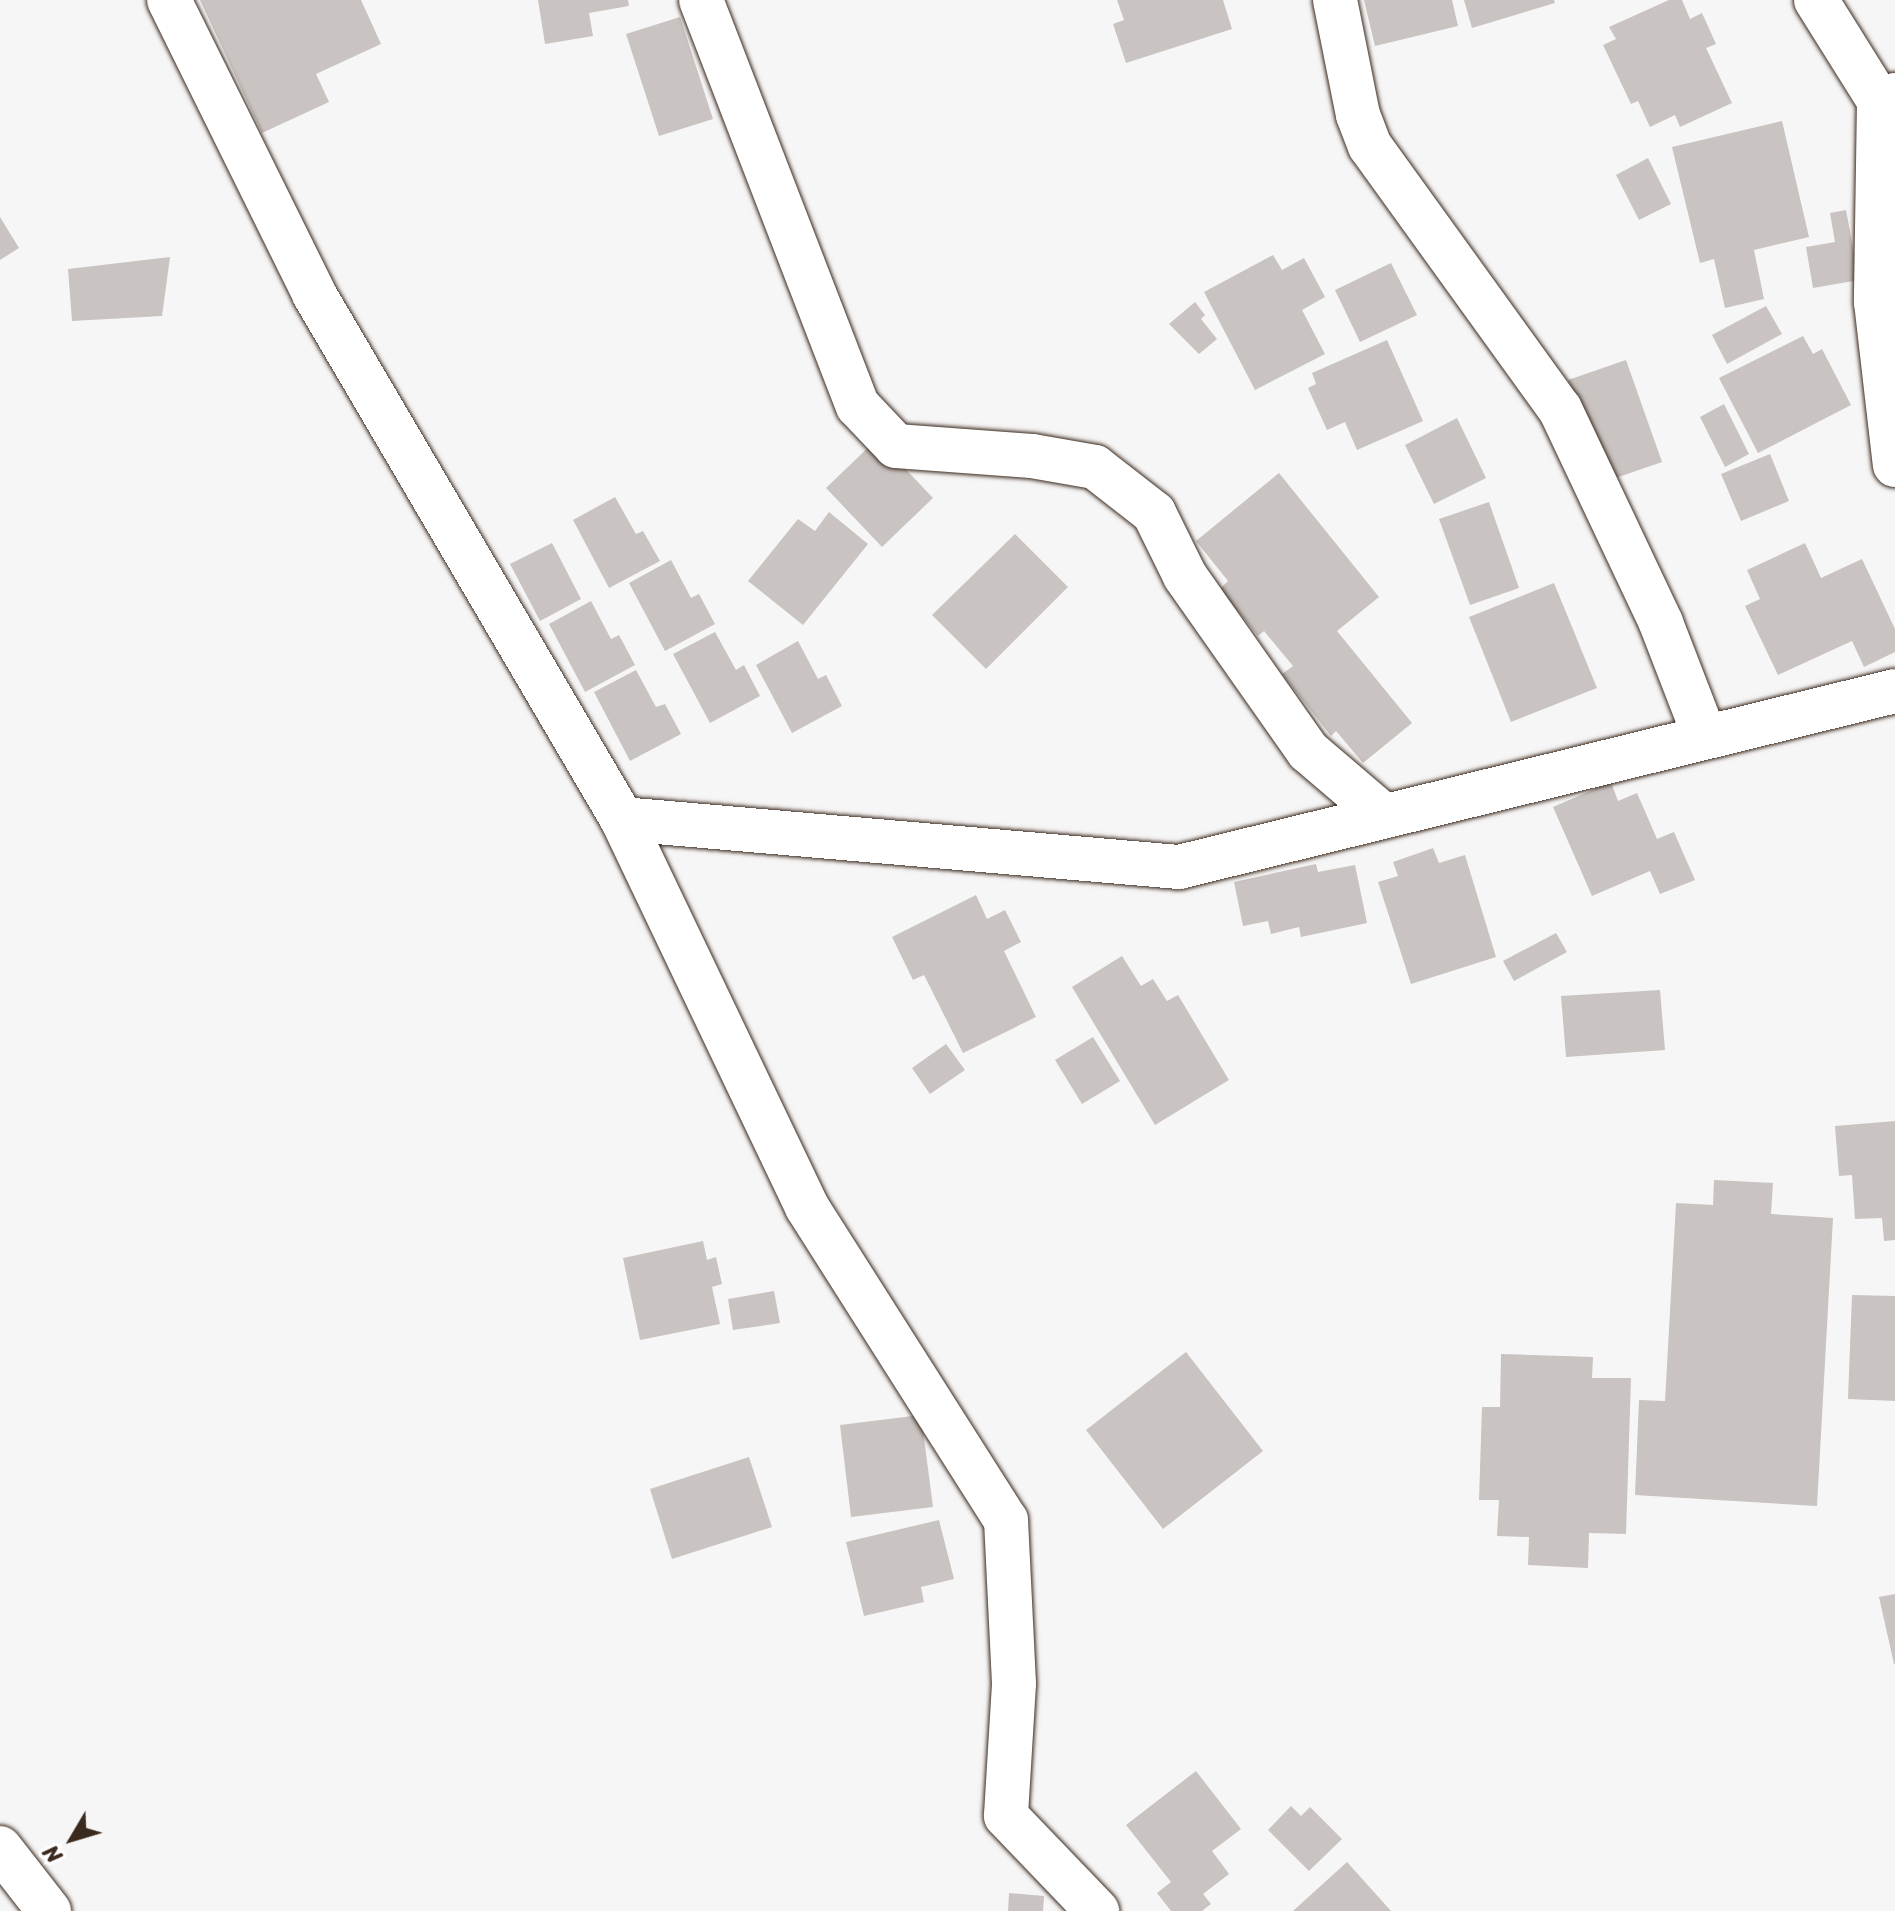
<!DOCTYPE html>
<style>
body{margin:0}
#map{position:relative;width:1895px;height:1911px;overflow:hidden;background:#f7f6f6;font-family:Sriracha,sans-serif}
div>[style]{position:absolute}
.building>*{inset:0;background:#c9c3c1}
.roads{filter:drop-shadow(0 0 2px #3b2a1e) drop-shadow(0 0 2px #3b2a1e)}
.minor>*{height:44px;margin:-22px;padding:0 22px;transform-origin:22px;border-radius:22px;background:#fff}
span{translate:-50% -50%;white-space:nowrap;text-align:center;line-height:1.15;-webkit-text-stroke:6px #fff;paint-order:stroke}
.north{position:absolute;left:32px;top:1799px;width:80px;height:80px;-webkit-text-stroke:6px #fff;paint-order:stroke;rotate:232deg;font-size:22px;font-weight:700;line-height:32px;text-align:center;color:#3b2a1e}
.north::after{content:'';display:block;margin:auto;width:28px;height:36px;background:#3b2a1e;clip-path:polygon(50% 0,100% 100%,50% 72%,0 100%)}
</style>
<div id="map">
<div class="building">
<div style="clip-path:polygon(200px 0,361px 0,381px 44px,316px 74px,329px 102px,262px 133px)"></div>
<div style="clip-path:polygon(538px 0,628px 0,629px 6px,589px 13px,593px 36px,545px 44px)"></div>
<div style="clip-path:polygon(1117px 0,1223px 0,1232px 29px,1126px 63px,1113px 24px,1124px 20px)"></div>
<div style="clip-path:polygon(1364px 0,1452px 0,1458px 26px,1375px 46px)"></div>
<div style="clip-path:polygon(1464px 0,1554px 0,1555px 3px,1472px 28px)"></div>
<div style="clip-path:polygon(1669px 0,1682px 0,1690px 19px,1702px 13px,1716px 44px,1706px 48px,1732px 103px,1680px 127px,1675px 115px,1650px 127px,1638px 101px,1631px 104px,1603px 45px,1616px 39px,1609px 27px)"></div>
<div style="clip-path:polygon(680px 17px,713px 119px,659px 136px,626px 34px)"></div>
<div style="clip-path:polygon(1782px 121px,1809px 237px,1754px 250px,1764px 299px,1725px 308px,1714px 259px,1700px 263px,1672px 147px)"></div>
<div style="clip-path:polygon(1648px 158px,1671px 204px,1639px 220px,1616px 175px)"></div>
<div style="clip-path:polygon(1846px 210px,1859px 280px,1813px 288px,1806px 247px,1835px 242px,1830px 213px)"></div>
<div style="clip-path:polygon(0 217px,19px 248px,0 260px)"></div>
<div style="clip-path:polygon(1273px 255px,1282px 270px,1304px 258px,1325px 297px,1302px 310px,1325px 354px,1255px 390px,1204px 292px)"></div>
<div style="clip-path:polygon(170px 257px,162px 316px,72px 321px,68px 269px)"></div>
<div style="clip-path:polygon(1391px 263px,1417px 315px,1360px 342px,1335px 290px)"></div>
<div style="clip-path:polygon(1195px 302px,1205px 315px,1201px 319px,1217px 339px,1199px 354px,1169px 324px)"></div>
<div style="clip-path:polygon(1766px 306px,1782px 334px,1727px 364px,1712px 335px)"></div>
<div style="clip-path:polygon(1803px 336px,1813px 354px,1822px 349px,1851px 405px,1758px 453px,1719px 378px)"></div>
<div style="clip-path:polygon(1387px 340px,1423px 421px,1357px 450px,1345px 422px,1327px 430px,1308px 388px,1316px 384px,1312px 373px)"></div>
<div style="clip-path:polygon(1626px 360px,1662px 462px,1604px 482px,1568px 380px)"></div>
<div style="clip-path:polygon(1724px 404px,1749px 454px,1725px 467px,1700px 417px)"></div>
<div style="clip-path:polygon(1457px 418px,1486px 478px,1434px 504px,1405px 445px)"></div>
<div style="clip-path:polygon(877px 439px,933px 498px,882px 547px,826px 488px)"></div>
<div style="clip-path:polygon(1770px 454px,1789px 501px,1741px 521px,1721px 474px)"></div>
<div style="clip-path:polygon(1279px 473px,1379px 597px,1337px 631px,1412px 723px,1363px 763px,1336px 731px,1331px 736px,1282px 674px,1293px 666px,1264px 631px,1258px 636px,1220px 589px,1228px 581px,1196px 541px)"></div>
<div style="clip-path:polygon(615px 497px,636px 534px,643px 531px,660px 561px,609px 588px,573px 520px)"></div>
<div style="clip-path:polygon(1489px 502px,1519px 588px,1470px 605px,1439px 519px)"></div>
<div style="clip-path:polygon(829px 512px,868px 544px,803px 625px,748px 581px,798px 519px,815px 531px)"></div>
<div style="clip-path:polygon(1015px 534px,1068px 587px,986px 669px,932px 615px)"></div>
<div style="clip-path:polygon(552px 543px,581px 599px,540px 621px,510px 564px)"></div>
<div style="clip-path:polygon(1805px 543px,1821px 578px,1862px 559px,1895px 629px,1895px 652px,1864px 667px,1852px 641px,1778px 675px,1745px 606px,1760px 599px,1747px 570px)"></div>
<div style="clip-path:polygon(671px 560px,691px 598px,699px 594px,715px 624px,665px 651px,629px 583px)"></div>
<div style="clip-path:polygon(1554px 583px,1597px 688px,1511px 722px,1469px 617px)"></div>
<div style="clip-path:polygon(591px 601px,611px 639px,619px 635px,635px 665px,585px 692px,549px 624px)"></div>
<div style="clip-path:polygon(715px 632px,736px 670px,744px 665px,760px 696px,710px 723px,673px 654px)"></div>
<div style="clip-path:polygon(798px 641px,818px 679px,826px 675px,842px 706px,792px 733px,756px 665px)"></div>
<div style="clip-path:polygon(636px 670px,656px 707px,665px 704px,681px 734px,630px 761px,594px 692px)"></div>
<div style="clip-path:polygon(1611px 782px,1618px 801px,1637px 793px,1657px 839px,1674px 832px,1695px 880px,1660px 894px,1650px 871px,1592px 896px,1553px 807px)"></div>
<div style="clip-path:polygon(1433px 848px,1439px 863px,1465px 855px,1496px 957px,1411px 984px,1378px 882px,1398px 876px,1393px 862px)"></div>
<div style="clip-path:polygon(1316px 864px,1318px 872px,1355px 865px,1367px 923px,1301px 937px,1299px 927px,1271px 934px,1268px 921px,1243px 926px,1234px 882px)"></div>
<div style="clip-path:polygon(976px 895px,987px 919px,1005px 910px,1021px 942px,1004px 951px,1036px 1017px,963px 1053px,924px 975px,913px 980px,892px 937px)"></div>
<div style="clip-path:polygon(1556px 933px,1567px 952px,1514px 981px,1503px 961px)"></div>
<div style="clip-path:polygon(1122px 956px,1141px 986px,1153px 979px,1167px 1001px,1178px 995px,1229px 1080px,1155px 1125px,1072px 987px)"></div>
<div style="clip-path:polygon(1660px 990px,1665px 1050px,1566px 1057px,1561px 996px)"></div>
<div style="clip-path:polygon(1093px 1037px,1120px 1081px,1082px 1104px,1055px 1060px)"></div>
<div style="clip-path:polygon(946px 1044px,965px 1070px,930px 1094px,912px 1068px)"></div>
<div style="clip-path:polygon(1895px 1121px,1895px 1240px,1884px 1241px,1882px 1218px,1855px 1219px,1852px 1175px,1839px 1176px,1835px 1126px)"></div>
<div style="clip-path:polygon(1714px 1180px,1773px 1183px,1771px 1214px,1833px 1218px,1817px 1506px,1635px 1495px,1639px 1400px,1665px 1401px,1676px 1203px,1713px 1205px)"></div>
<div style="clip-path:polygon(703px 1241px,707px 1260px,716px 1257px,722px 1284px,712px 1287px,720px 1324px,640px 1340px,623px 1258px)"></div>
<div style="clip-path:polygon(774px 1291px,780px 1323px,733px 1330px,728px 1299px)"></div>
<div style="clip-path:polygon(1852px 1295px,1895px 1296px,1895px 1401px,1848px 1399px)"></div>
<div style="clip-path:polygon(1186px 1352px,1263px 1451px,1163px 1529px,1086px 1430px)"></div>
<div style="clip-path:polygon(1501px 1354px,1593px 1357px,1592px 1378px,1631px 1378px,1626px 1534px,1589px 1533px,1588px 1568px,1528px 1565px,1529px 1537px,1497px 1536px,1499px 1500px,1479px 1500px,1482px 1407px,1500px 1407px)"></div>
<div style="clip-path:polygon(921px 1415px,933px 1507px,851px 1517px,840px 1425px)"></div>
<div style="clip-path:polygon(749px 1457px,772px 1527px,672px 1559px,650px 1489px)"></div>
<div style="clip-path:polygon(939px 1520px,954px 1579px,921px 1587px,924px 1602px,864px 1616px,846px 1542px)"></div>
<div style="clip-path:polygon(1895px 1594px,1895px 1664px,1894px 1664px,1879px 1597px)"></div>
<div style="clip-path:polygon(1196px 1771px,1241px 1829px,1212px 1851px,1229px 1874px,1203px 1894px,1211px 1904px,1202px 1911px,1171px 1911px,1157px 1893px,1171px 1882px,1126px 1825px)"></div>
<div style="clip-path:polygon(1291px 1806px,1301px 1816px,1310px 1807px,1342px 1839px,1309px 1871px,1268px 1830px)"></div>
<div style="clip-path:polygon(1347px 1862px,1391px 1911px,1293px 1911px)"></div>
<div style="clip-path:polygon(1009px 1893px,1044px 1896px,1043px 1911px,1008px 1911px)"></div>
</div>
<div class="roads">
<div class="minor">
<div style="left:169px;top:0;width:328px;rotate:63.7deg"></div>
<div style="left:314px;top:294px;width:609px;rotate:59.6deg"></div>
<div style="left:622px;top:819px;width:430px;rotate:64.5deg"></div>
<div style="left:807px;top:1207px;width:371px;rotate:57.6deg"></div>
<div style="left:1006px;top:1520px;width:164px;rotate:87.2deg"></div>
<div style="left:1014px;top:1684px;width:132px;rotate:93.5deg"></div>
<div style="left:1006px;top:1816px;width:132px;rotate:46.2deg"></div>
<div style="left:701px;top:0;width:435px;rotate:68.9deg"></div>
<div style="left:858px;top:406px;width:55px;rotate:46.5deg"></div>
<div style="left:896px;top:446px;width:136px;rotate:4.2deg"></div>
<div style="left:1032px;top:456px;width:64px;rotate:9.9deg"></div>
<div style="left:1095px;top:467px;width:75px;rotate:37.9deg"></div>
<div style="left:1154px;top:513px;width:70px;rotate:63.8deg"></div>
<div style="left:1185px;top:576px;width:214px;rotate:54.9deg"></div>
<div style="left:1308px;top:751px;width:100px;rotate:40.5deg"></div>
<div style="left:1335px;top:0;width:117px;rotate:78.7deg"></div>
<div style="left:1358px;top:115px;width:33px;rotate:69deg"></div>
<div style="left:1370px;top:146px;width:324px;rotate:54.2deg"></div>
<div style="left:1560px;top:409px;width:237px;rotate:64.7deg"></div>
<div style="left:1661px;top:623px;width:122px;rotate:68.9deg"></div>
<div style="left:1816px;top:0;width:119px;rotate:58deg"></div>
<div style="left:1895px;top:95px;width:17px;rotate:159deg"></div>
<div style="left:1879px;top:101px;width:201px;rotate:90.9deg"></div>
<div style="left:1876px;top:302px;width:164px;rotate:83.4deg"></div>
<div style="left:622px;top:819px;width:559px;rotate:4.93deg"></div>
<div style="left:1179px;top:867px;width:737px;rotate:-13.81deg"></div>
<div style="left:0;top:1848px;width:80px;rotate:52.1deg"></div>
</div>
</div>
<div class="north">N</div>
</div>
